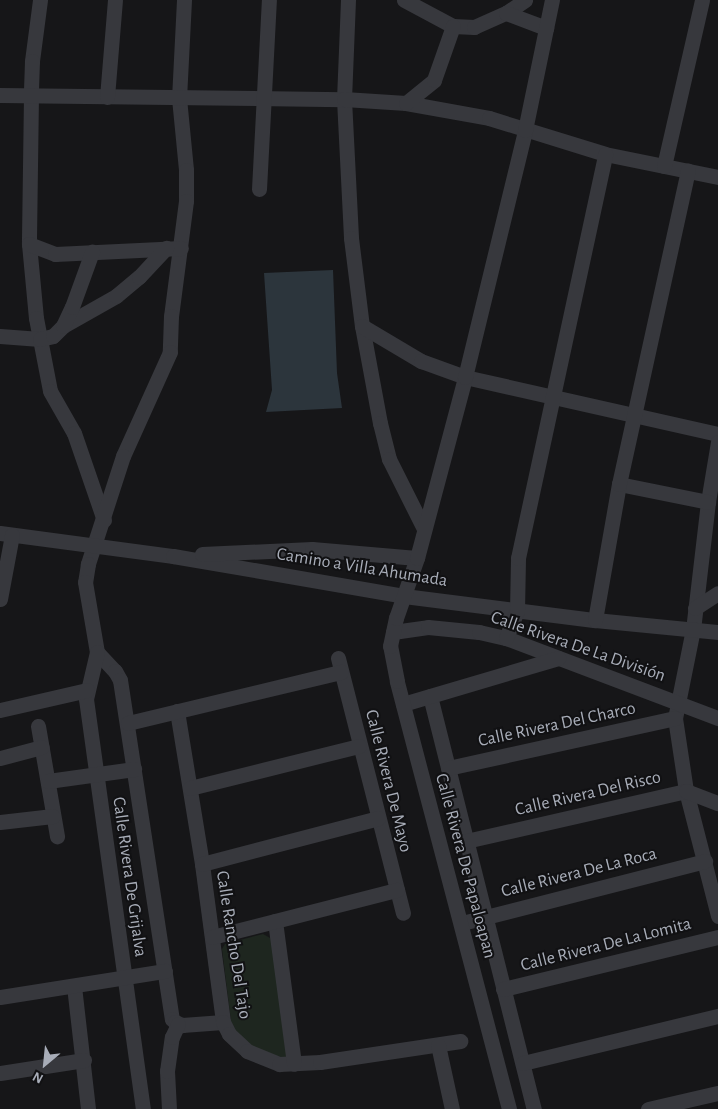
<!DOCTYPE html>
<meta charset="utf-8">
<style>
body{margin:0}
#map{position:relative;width:718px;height:1109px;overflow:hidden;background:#161618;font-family:"Alegreya Sans",sans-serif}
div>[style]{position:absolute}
.green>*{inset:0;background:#1e261f}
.water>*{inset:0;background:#2c353c}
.minor>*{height:15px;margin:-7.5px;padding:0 7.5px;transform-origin:7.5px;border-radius:7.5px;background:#37383d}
span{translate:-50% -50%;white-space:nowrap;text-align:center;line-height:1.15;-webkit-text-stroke:4px #111113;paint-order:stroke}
.street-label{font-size:18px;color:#a8adb8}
.north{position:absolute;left:20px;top:1039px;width:50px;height:50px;-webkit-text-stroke:4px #111113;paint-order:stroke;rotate:208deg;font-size:14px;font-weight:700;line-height:20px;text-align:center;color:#a8adb8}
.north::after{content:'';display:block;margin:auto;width:18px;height:22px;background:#a8adb8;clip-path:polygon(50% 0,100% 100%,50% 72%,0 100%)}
</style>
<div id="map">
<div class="green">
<div style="clip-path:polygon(263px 934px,272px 939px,287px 1058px,268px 1055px,247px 1043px,232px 1029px,222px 949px,225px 944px)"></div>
</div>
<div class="water">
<div style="clip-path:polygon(333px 270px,337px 373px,342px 408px,266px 412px,272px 390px,264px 273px)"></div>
</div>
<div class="minor">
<div style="left:40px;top:0;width:62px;rotate:97.5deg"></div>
<div style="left:32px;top:61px;width:34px;rotate:92deg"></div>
<div style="left:31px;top:95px;width:149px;rotate:90.8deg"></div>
<div style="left:29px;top:244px;width:74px;rotate:84.6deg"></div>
<div style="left:36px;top:318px;width:74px;rotate:79.1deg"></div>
<div style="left:50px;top:391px;width:48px;rotate:60.3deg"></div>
<div style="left:74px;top:433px;width:92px;rotate:71deg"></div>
<div style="left:184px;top:0;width:98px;rotate:92.9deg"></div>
<div style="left:179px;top:98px;width:72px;rotate:84.4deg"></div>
<div style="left:186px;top:170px;width:31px;rotate:90deg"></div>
<div style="left:186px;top:201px;width:116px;rotate:97.4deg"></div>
<div style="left:171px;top:316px;width:36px;rotate:92deg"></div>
<div style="left:170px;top:352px;width:114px;rotate:114.3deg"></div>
<div style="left:123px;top:456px;width:114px;rotate:108deg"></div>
<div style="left:88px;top:564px;width:18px;rotate:99deg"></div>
<div style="left:85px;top:582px;width:71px;rotate:80.3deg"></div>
<div style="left:97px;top:652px;width:26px;rotate:47deg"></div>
<div style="left:115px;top:671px;width:10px;rotate:61deg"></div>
<div style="left:120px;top:680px;width:343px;rotate:81.3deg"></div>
<div style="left:172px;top:1019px;width:4px;rotate:45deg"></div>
<div style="left:175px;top:1022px;width:8px;rotate:23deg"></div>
<div style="left:182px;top:1025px;width:41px;rotate:-4.2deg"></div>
<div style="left:348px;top:0;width:99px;rotate:92.3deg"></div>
<div style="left:344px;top:99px;width:139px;rotate:87.1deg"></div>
<div style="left:351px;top:238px;width:89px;rotate:82.9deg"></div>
<div style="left:362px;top:326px;width:99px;rotate:79.5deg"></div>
<div style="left:380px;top:423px;width:37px;rotate:76deg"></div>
<div style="left:389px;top:459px;width:78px;rotate:63.4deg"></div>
<div style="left:404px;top:0;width:55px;rotate:28deg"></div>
<div style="left:453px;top:26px;width:21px;rotate:3deg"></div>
<div style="left:474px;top:27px;width:35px;rotate:-24deg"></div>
<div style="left:506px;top:13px;width:23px;rotate:-34deg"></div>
<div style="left:506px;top:13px;width:43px;rotate:20.6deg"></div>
<div style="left:0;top:95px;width:344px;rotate:0.7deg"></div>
<div style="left:344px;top:99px;width:62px;rotate:3.7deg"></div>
<div style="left:406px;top:103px;width:84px;rotate:10.2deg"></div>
<div style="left:489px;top:118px;width:121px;rotate:17.2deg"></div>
<div style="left:605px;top:154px;width:115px;rotate:11.5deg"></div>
<div style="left:107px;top:97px;width:97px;rotate:-85.3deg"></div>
<div style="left:406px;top:103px;width:36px;rotate:-39deg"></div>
<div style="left:434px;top:80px;width:57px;rotate:-70.6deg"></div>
<div style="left:664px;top:166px;width:170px;rotate:-77.1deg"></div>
<div style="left:259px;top:189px;width:189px;rotate:-87deg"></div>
<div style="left:29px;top:244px;width:28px;rotate:21deg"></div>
<div style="left:55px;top:254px;width:126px;rotate:-2.7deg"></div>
<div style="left:63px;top:326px;width:61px;rotate:-29.5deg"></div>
<div style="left:116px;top:296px;width:30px;rotate:-40deg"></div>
<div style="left:139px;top:277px;width:40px;rotate:-47deg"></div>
<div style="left:362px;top:326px;width:69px;rotate:30.7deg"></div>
<div style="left:421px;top:361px;width:47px;rotate:20deg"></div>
<div style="left:465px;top:377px;width:259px;rotate:12.7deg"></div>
<div style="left:0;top:336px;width:40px;rotate:4.3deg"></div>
<div style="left:40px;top:339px;width:13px;rotate:-13deg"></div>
<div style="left:53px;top:336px;width:14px;rotate:-45deg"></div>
<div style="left:63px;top:326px;width:21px;rotate:-65deg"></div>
<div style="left:72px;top:307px;width:59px;rotate:-70deg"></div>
<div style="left:718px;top:442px;width:61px;rotate:99.5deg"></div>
<div style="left:708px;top:502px;width:128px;rotate:96.7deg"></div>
<div style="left:693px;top:629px;width:91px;rotate:101.4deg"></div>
<div style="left:675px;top:718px;width:74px;rotate:81.4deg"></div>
<div style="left:686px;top:791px;width:129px;rotate:75.6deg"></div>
<div style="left:619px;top:484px;width:91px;rotate:11.4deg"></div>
<div style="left:0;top:533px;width:175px;rotate:7.6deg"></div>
<div style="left:173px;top:556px;width:234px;rotate:9.8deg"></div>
<div style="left:404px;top:596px;width:193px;rotate:7.2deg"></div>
<div style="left:595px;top:620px;width:124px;rotate:5.6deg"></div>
<div style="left:202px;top:554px;width:110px;rotate:-2.6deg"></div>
<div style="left:312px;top:549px;width:105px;rotate:4.9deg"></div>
<div style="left:0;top:599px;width:65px;rotate:-79.4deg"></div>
<div style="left:695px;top:608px;width:27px;rotate:-33deg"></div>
<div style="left:595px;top:620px;width:138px;rotate:-80deg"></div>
<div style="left:619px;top:484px;width:321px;rotate:-77.6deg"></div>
<div style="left:393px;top:632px;width:35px;rotate:-8deg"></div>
<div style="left:428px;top:627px;width:51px;rotate:5.6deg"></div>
<div style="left:479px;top:632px;width:28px;rotate:13deg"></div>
<div style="left:506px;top:638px;width:227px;rotate:20.7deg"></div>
<div style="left:506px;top:638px;width:29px;rotate:-68deg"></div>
<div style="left:517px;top:611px;width:53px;rotate:-88.9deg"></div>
<div style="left:518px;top:558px;width:413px;rotate:-77.8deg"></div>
<div style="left:97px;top:652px;width:48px;rotate:103.2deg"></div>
<div style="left:86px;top:699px;width:414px;rotate:82.1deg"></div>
<div style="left:338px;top:658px;width:263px;rotate:75.7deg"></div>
<div style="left:430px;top:696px;width:426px;rotate:75.9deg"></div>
<div style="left:403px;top:704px;width:162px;rotate:-16.5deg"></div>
<div style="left:0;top:710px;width:89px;rotate:-12.9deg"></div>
<div style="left:177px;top:711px;width:155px;rotate:80.7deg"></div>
<div style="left:202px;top:864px;width:159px;rotate:82.4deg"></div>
<div style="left:223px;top:1022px;width:13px;rotate:63deg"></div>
<div style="left:229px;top:1034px;width:25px;rotate:43deg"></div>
<div style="left:247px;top:1051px;width:35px;rotate:22deg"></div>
<div style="left:279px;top:1064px;width:41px;rotate:-2.8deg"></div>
<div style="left:320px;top:1062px;width:142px;rotate:-8.5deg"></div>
<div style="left:128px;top:723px;width:219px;rotate:-13.5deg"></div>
<div style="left:38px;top:726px;width:112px;rotate:80.2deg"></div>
<div style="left:0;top:758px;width:43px;rotate:-14.7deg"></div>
<div style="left:448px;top:768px;width:232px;rotate:-12.4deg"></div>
<div style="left:48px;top:781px;width:87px;rotate:-7.9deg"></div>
<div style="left:190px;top:788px;width:174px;rotate:-14deg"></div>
<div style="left:0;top:822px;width:53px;rotate:-6.5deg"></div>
<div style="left:466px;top:841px;width:226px;rotate:-12.8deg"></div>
<div style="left:686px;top:791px;width:34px;rotate:21deg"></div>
<div style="left:202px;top:864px;width:182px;rotate:-14.6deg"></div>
<div style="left:275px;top:921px;width:144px;rotate:82.4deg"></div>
<div style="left:462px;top:923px;width:251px;rotate:-14.3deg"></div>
<div style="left:212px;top:937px;width:191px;rotate:-14.3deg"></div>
<div style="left:74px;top:986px;width:124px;rotate:83.5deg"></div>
<div style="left:503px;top:989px;width:221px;rotate:-13.6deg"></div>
<div style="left:0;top:997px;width:167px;rotate:-9deg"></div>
<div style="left:438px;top:1045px;width:66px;rotate:77.7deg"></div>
<div style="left:523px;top:1063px;width:201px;rotate:-13.6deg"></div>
<div style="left:0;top:1073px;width:85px;rotate:-8.8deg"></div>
<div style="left:169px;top:1109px;width:38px;rotate:-93deg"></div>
<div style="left:167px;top:1071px;width:34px;rotate:-82deg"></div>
<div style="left:172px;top:1037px;width:14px;rotate:-65deg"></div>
<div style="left:509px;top:1109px;width:442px;rotate:-104.7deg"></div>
<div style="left:397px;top:681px;width:36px;rotate:-101deg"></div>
<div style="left:390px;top:646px;width:29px;rotate:-78deg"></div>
<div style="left:396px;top:618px;width:64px;rotate:-70.7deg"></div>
<div style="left:417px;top:558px;width:187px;rotate:-75.1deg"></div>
<div style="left:465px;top:377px;width:254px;rotate:-76.3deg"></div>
<div style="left:525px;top:130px;width:133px;rotate:-78.3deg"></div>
<div style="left:648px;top:1109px;width:72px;rotate:-12.9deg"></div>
</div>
<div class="street-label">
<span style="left:362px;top:568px;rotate:9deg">Camino a Villa Ahumada</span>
<span style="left:578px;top:647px;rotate:19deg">Calle Rivera De La División</span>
<span style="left:557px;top:725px;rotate:-12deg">Calle Rivera Del Charco</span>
<span style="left:388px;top:781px;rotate:76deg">Calle Rivera De Mayo</span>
<span style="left:588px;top:794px;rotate:-13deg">Calle Rivera Del Risco</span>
<span style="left:465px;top:866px;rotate:75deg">Calle Rivera De Papaloapan</span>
<span style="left:579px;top:873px;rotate:-14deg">Calle Rivera De La Roca</span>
<span style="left:129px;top:877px;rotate:82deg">Calle Rivera De Grijalva</span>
<span style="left:233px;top:945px;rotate:81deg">Calle Rancho Del Tajo</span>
<span style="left:606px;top:945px;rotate:-14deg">Calle Rivera De La Lomita</span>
</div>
<div class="north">N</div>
</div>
